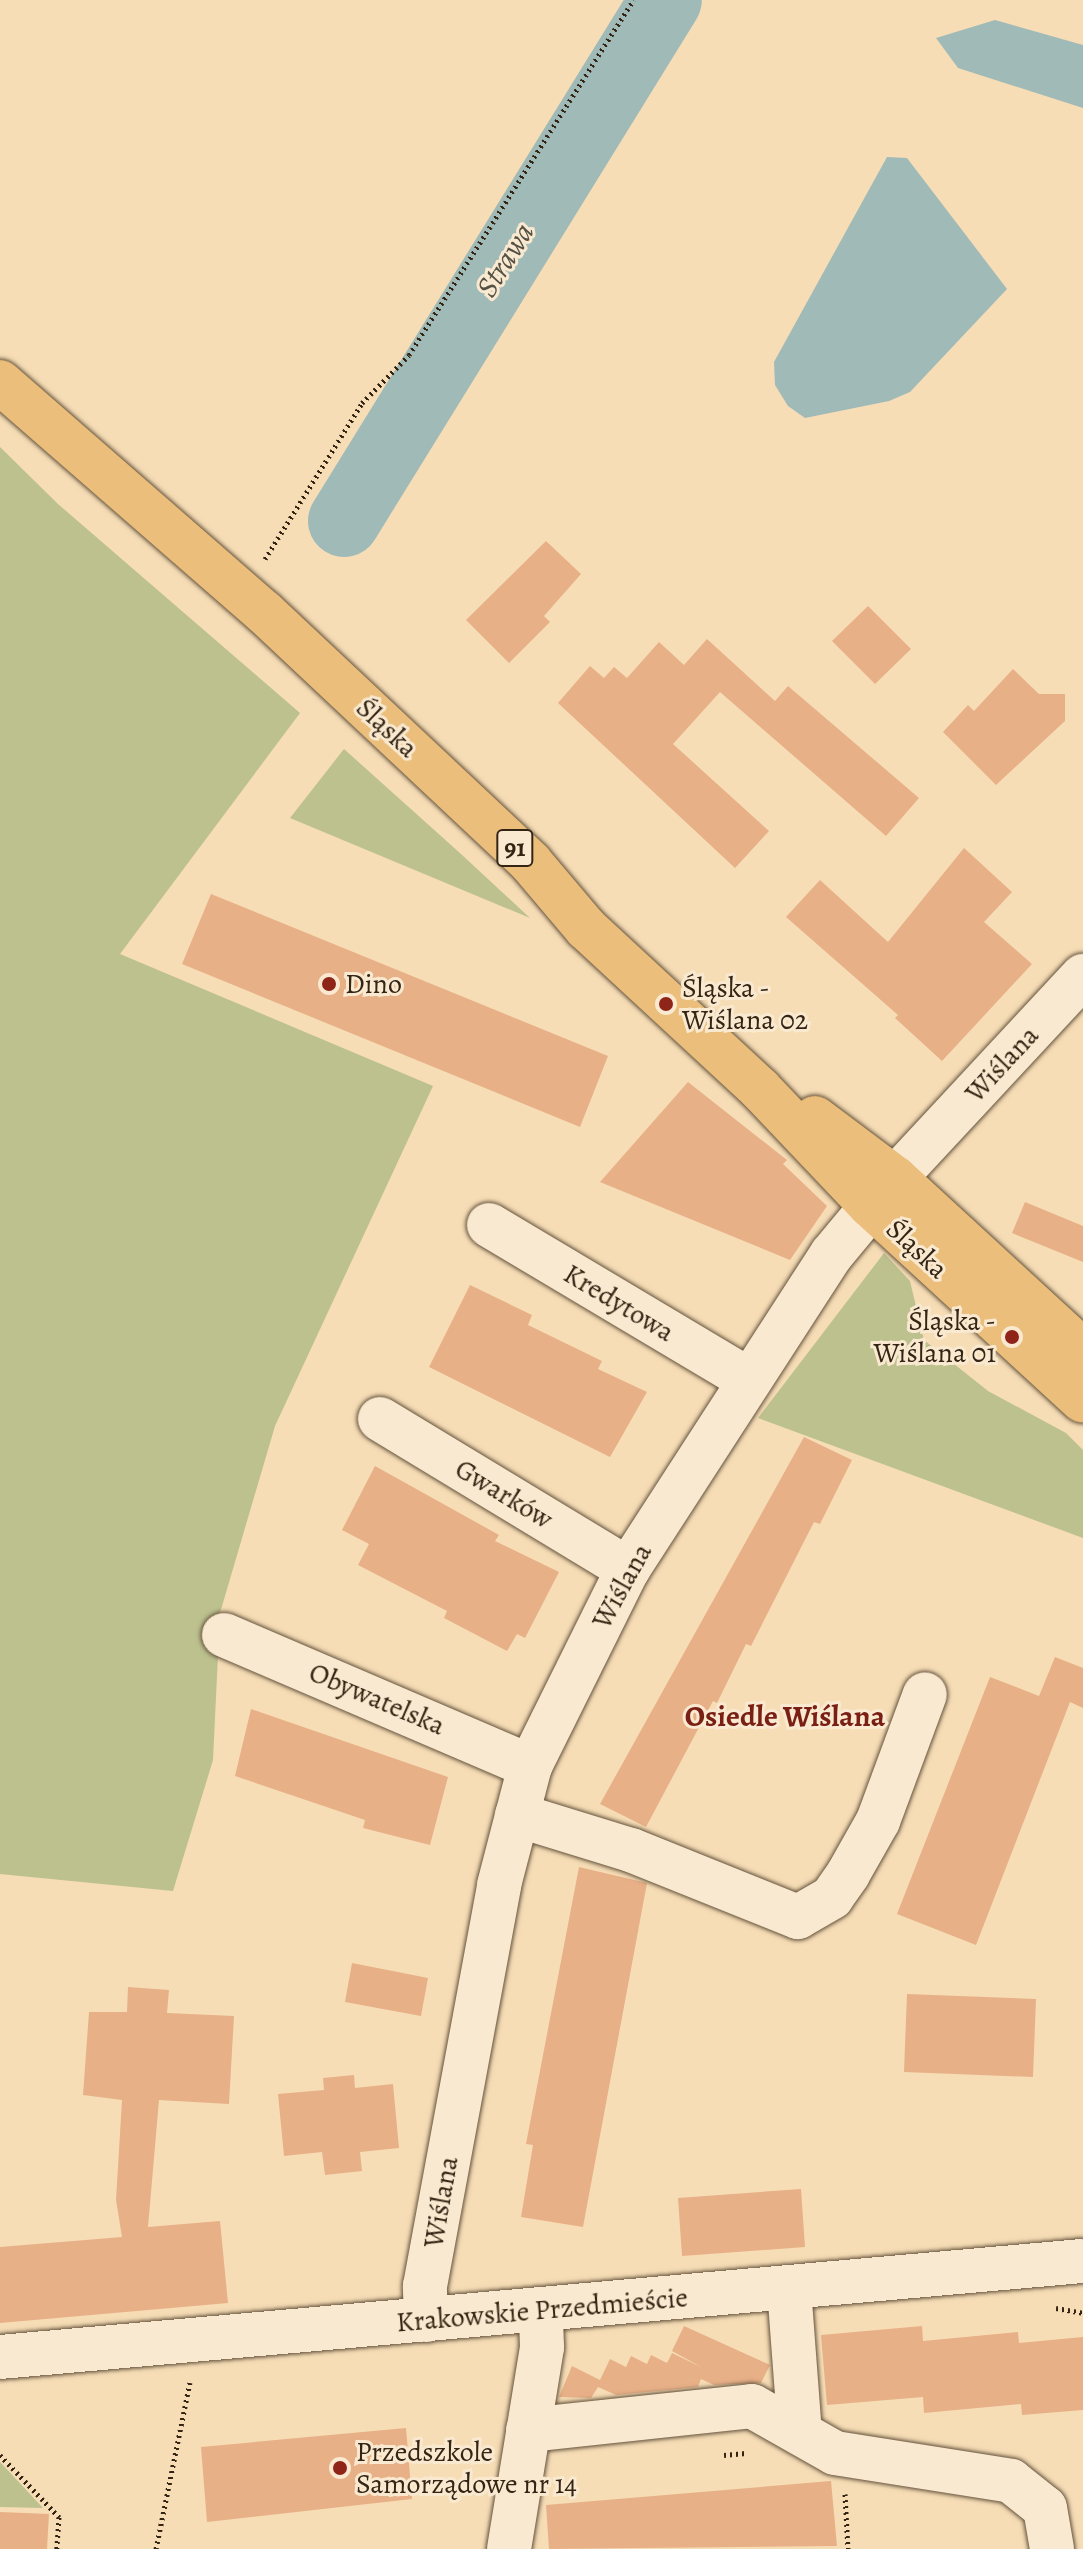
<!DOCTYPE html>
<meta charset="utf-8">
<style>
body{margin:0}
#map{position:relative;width:1083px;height:2549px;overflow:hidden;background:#f6ddb6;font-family:Alegreya,serif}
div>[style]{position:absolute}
.green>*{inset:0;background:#bcc18e}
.water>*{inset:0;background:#a0bab7}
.river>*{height:72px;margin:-36px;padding:0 36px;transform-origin:36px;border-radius:36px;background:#a0bab7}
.building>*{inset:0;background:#e8b087}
.path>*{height:5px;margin-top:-2.5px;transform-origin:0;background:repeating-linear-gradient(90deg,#342413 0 2px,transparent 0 6px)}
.roads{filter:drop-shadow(0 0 2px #64523c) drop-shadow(0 0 2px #64523c)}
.minor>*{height:44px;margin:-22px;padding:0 22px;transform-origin:22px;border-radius:22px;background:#f9e9d0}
.major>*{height:44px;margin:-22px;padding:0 22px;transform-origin:22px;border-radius:22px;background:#ebbe7b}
.dots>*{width:22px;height:22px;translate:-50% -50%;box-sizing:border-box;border:4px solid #f9e9d0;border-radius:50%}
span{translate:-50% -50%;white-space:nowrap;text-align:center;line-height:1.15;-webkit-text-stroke:6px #f9e9d0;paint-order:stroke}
.shield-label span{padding:2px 6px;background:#f9e9d0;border:2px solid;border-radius:6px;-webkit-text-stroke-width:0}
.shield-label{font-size:26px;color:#342413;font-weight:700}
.street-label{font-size:28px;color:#342413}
.poi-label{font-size:28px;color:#342413}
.left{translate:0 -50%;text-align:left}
.right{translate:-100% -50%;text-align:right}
.water-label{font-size:30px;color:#545144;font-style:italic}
.neighbourhood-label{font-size:30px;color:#7a1f14;font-weight:700}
</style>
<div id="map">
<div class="green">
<div style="clip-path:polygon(0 447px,58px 504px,300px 713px,120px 954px,433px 1086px,275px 1426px,220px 1613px,213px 1760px,173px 1891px,0 1874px)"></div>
<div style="clip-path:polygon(344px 749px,461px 854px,530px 918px,290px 818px)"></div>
<div style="clip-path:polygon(884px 1253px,910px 1281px,924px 1340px,988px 1391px,1066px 1433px,1083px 1450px,1083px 1538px,758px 1418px)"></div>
<div style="clip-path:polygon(0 2462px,43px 2508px,0 2507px)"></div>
</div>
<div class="water">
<div style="clip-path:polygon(995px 20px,1083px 45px,1083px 108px,958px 68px,936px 38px)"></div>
<div style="clip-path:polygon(887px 157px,907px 158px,1007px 289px,910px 392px,889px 401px,805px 418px,788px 406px,775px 385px,774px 362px)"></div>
<div style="clip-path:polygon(408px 415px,416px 444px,362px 535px,328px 513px,375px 422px)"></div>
</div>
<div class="river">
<div style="left:344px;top:521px;width:612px;rotate:-58.28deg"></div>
</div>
<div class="building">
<div style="clip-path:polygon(546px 541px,581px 574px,544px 616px,550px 622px,509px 663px,466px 620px)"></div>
<div style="clip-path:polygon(868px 606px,911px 649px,875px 684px,832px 641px)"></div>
<div style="clip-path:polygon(707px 639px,775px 701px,788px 686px,919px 798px,886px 836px,720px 692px,673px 744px,769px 831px,735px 868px,558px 703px,590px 666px,604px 678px,614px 667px,627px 678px,659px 642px,684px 665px)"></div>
<div style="clip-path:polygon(1013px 669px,1039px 694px,1065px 694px,1065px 721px,996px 785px,943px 732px,968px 705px,974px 711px)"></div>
<div style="clip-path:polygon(964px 848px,1012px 892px,984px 922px,1032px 964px,942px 1061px,895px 1018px,898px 1015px,786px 917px,820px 880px,888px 942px)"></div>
<div style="clip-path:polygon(211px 894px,608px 1056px,580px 1127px,182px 964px)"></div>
<div style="clip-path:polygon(688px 1082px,787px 1160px,783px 1164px,827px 1206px,790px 1260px,600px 1182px)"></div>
<div style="clip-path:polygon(1025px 1202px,1083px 1226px,1083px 1262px,1012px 1233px)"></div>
<div style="clip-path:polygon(470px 1285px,532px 1315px,528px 1325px,602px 1361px,598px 1369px,647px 1392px,610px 1457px,429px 1367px)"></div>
<div style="clip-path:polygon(804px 1437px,852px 1460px,820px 1524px,814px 1522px,751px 1646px,746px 1644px,717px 1703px,713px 1701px,646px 1827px,600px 1804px)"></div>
<div style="clip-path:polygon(375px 1466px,499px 1535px,495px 1541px,559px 1572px,525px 1638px,517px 1634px,507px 1651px,444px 1618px,447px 1611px,358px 1565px,369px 1544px,342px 1530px)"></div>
<div style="clip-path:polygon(1055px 1657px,1083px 1668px,1083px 1708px,1070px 1702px,976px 1945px,897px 1914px,990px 1677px,1039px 1696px)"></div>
<div style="clip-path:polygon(251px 1709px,448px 1777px,430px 1845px,363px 1828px,365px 1820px,235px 1776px)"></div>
<div style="clip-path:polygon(579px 1867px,647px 1883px,583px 2227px,521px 2217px,533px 2145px,526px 2144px)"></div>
<div style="clip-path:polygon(352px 1963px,428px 1978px,421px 2016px,345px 2002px)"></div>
<div style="clip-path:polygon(128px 1987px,169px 1990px,167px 2013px,234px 2016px,229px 2104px,159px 2100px,148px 2227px,220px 2221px,228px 2303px,0 2323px,0 2247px,122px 2237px,116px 2200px,122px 2100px,83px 2095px,89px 2012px,127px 2012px)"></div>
<div style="clip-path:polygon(907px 1994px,1036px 1999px,1033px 2077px,904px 2072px)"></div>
<div style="clip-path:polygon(354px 2075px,355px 2088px,393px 2084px,399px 2148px,360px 2152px,362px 2171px,325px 2175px,322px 2152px,284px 2156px,278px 2094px,324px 2090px,323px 2078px)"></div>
<div style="clip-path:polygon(801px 2189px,805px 2247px,682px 2256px,678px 2198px)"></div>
<div style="clip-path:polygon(684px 2326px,770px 2365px,761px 2383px,714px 2385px,701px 2379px,698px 2387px,616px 2395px,598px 2387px,591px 2398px,559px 2397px,572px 2366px,600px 2380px,610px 2359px,626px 2367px,631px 2356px,647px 2364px,651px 2355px,667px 2363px,672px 2353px,703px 2368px,672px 2351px)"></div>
<div style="clip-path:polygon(922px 2326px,923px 2341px,1018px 2332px,1019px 2343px,1083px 2337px,1083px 2410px,1022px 2415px,1021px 2404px,924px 2413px,923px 2397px,827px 2405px,821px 2335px)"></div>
<div style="clip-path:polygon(406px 2428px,412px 2499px,207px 2522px,201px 2447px)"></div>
<div style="clip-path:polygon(831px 2481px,837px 2546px,549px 2549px,546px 2505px)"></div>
<div style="clip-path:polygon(0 2512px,49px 2514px,47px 2549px,0 2549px)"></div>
</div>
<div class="path">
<div style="left:265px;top:559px;width:184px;rotate:-58.1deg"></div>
<div style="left:362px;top:403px;width:67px;rotate:-45.6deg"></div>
<div style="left:409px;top:355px;width:420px;rotate:-57.7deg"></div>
<div style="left:1056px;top:2308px;width:27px;rotate:10deg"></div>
<div style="left:0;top:2455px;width:86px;rotate:46.4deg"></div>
<div style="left:59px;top:2517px;width:32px;rotate:94deg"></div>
<div style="left:724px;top:2455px;width:22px;rotate:-5deg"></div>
<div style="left:845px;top:2494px;width:55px;rotate:86.9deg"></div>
<div style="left:156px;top:2549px;width:170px;rotate:-78.5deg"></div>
</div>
<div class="roads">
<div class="minor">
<div style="left:489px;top:1225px;width:303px;rotate:30.8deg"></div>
<div style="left:380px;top:1419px;width:290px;rotate:31.2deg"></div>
<div style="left:224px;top:1635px;width:333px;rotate:23.2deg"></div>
<div style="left:517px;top:1815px;width:119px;rotate:17.1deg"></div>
<div style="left:631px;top:1850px;width:180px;rotate:21.9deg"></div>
<div style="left:798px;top:1917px;width:39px;rotate:-30deg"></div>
<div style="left:832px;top:1897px;width:28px;rotate:-55deg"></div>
<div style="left:848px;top:1874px;width:61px;rotate:-60.5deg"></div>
<div style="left:878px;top:1821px;width:135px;rotate:-69.7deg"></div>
<div style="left:789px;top:2288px;width:145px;rotate:85.7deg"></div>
<div style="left:426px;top:2320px;width:34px;rotate:-92deg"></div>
<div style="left:425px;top:2286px;width:408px;rotate:-79.5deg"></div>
<div style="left:499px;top:1885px;width:123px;rotate:-75.4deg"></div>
<div style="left:530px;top:1766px;width:220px;rotate:-63.6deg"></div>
<div style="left:628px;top:1569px;width:375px;rotate:-57.1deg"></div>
<div style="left:832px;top:1254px;width:99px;rotate:-50.3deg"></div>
<div style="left:895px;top:1178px;width:276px;rotate:-47.1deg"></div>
<div style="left:0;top:2357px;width:1087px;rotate:-5.07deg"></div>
<div style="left:528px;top:2430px;width:225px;rotate:-6.1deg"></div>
<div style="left:752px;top:2406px;width:95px;rotate:29.5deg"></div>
<div style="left:835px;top:2453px;width:178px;rotate:9deg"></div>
<div style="left:1011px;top:2481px;width:43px;rotate:38.5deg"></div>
<div style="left:1045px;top:2508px;width:42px;rotate:80.3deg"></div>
<div style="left:509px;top:2549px;width:205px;rotate:-80.7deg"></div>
<div style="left:542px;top:2347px;width:36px;rotate:-92deg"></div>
</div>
<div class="major">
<div style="left:0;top:382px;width:350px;rotate:41.1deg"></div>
<div style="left:264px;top:612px;width:366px;rotate:43.2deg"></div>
<div style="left:531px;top:863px;width:85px;rotate:49.8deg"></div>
<div style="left:586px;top:928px;width:237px;rotate:42.8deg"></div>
<div style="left:760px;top:1089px;width:160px;rotate:46.5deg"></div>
<div style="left:870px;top:1205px;width:289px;rotate:42.6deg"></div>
<div style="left:815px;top:1118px;width:100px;rotate:36.9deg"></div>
<div style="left:895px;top:1178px;width:255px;rotate:42.6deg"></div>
</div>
</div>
<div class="dots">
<div style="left:329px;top:984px;background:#8f2418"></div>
<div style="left:666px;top:1004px;background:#8f2418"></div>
<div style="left:1012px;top:1337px;background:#8f2418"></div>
<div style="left:340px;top:2468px;background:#8f2418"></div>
</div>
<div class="shield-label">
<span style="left:515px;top:848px">91</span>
</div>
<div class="street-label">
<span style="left:387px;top:728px;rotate:43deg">Śląska</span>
<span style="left:1002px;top:1064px;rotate:-47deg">Wiślana</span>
<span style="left:917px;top:1249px;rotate:43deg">Śląska</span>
<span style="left:619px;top:1303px;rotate:31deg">Kredytowa</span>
<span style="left:504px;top:1494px;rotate:31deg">Gwarków</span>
<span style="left:622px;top:1586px;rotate:-61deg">Wiślana</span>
<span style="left:377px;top:1699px;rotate:23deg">Obywatelska</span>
<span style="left:441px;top:2202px;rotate:-80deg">Wiślana</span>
<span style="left:542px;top:2310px;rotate:-5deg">Krakowskie Przedmieście</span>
</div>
<div class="poi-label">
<span class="left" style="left:345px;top:984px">Dino</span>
<span class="left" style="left:682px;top:1004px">Śląska -<br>Wiślana 02</span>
<span class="right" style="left:996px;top:1337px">Śląska -<br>Wiślana 01</span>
<span class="left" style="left:356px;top:2468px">Przedszkole<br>Samorządowe nr 14</span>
</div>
<div class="water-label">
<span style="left:505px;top:260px;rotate:-58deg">Strawa</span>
</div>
<div class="neighbourhood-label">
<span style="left:785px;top:1716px">Osiedle Wiślana</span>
</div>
</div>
